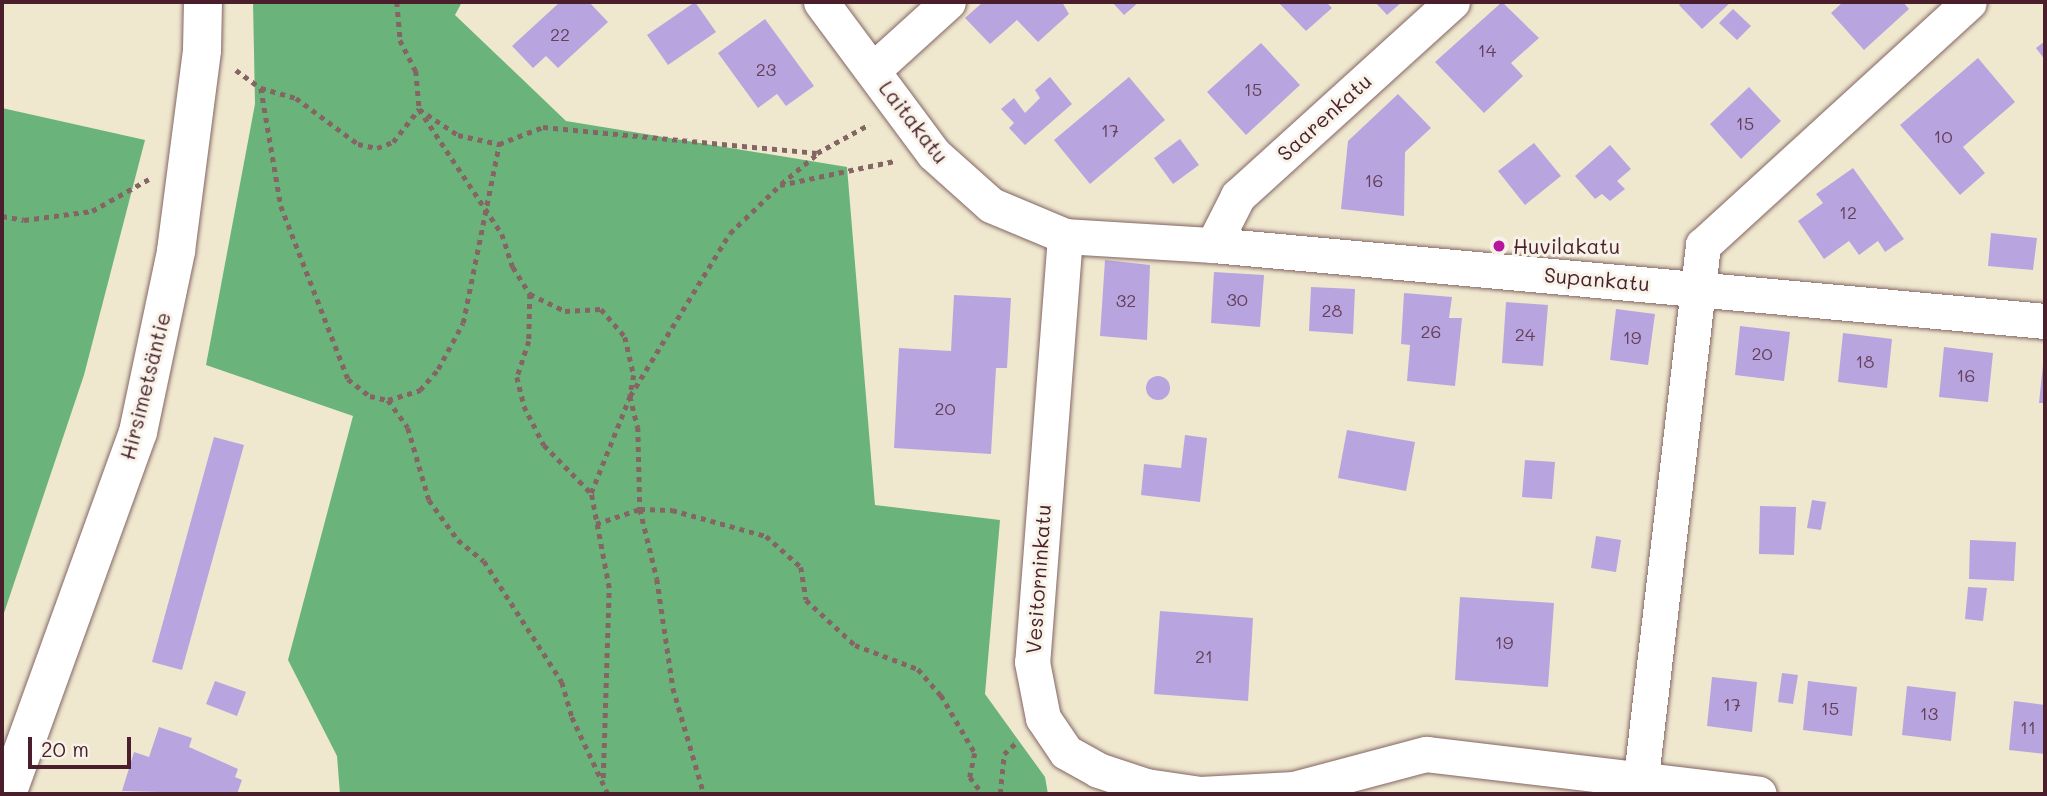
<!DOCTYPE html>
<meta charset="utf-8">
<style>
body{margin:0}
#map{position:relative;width:2047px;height:796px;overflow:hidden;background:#efe8cf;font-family:Mali,sans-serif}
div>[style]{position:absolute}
.forest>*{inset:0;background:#6ab47c}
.building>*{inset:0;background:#b8a5e0}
.round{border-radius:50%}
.path>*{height:4.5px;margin-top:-2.25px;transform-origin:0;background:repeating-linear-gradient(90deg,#846564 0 5px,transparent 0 10px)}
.roads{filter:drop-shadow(0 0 2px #846564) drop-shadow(0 0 2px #846564)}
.minor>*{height:35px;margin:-17.5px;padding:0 17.5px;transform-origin:17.5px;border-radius:17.5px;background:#fff}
.tertiary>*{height:38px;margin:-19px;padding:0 19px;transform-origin:19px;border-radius:19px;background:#fff}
.dots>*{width:19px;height:19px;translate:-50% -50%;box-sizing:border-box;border:4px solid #f7f3e8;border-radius:50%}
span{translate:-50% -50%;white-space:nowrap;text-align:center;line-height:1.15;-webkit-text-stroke:6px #f7f3e8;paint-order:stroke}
.number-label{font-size:18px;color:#664058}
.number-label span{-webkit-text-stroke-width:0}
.street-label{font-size:21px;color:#4a1f2b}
.poi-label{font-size:21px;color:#4a1f2b}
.left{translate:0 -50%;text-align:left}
.frame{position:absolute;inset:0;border:4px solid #4a1f2b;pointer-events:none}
.scale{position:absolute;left:28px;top:737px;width:103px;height:32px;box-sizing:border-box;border:4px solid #4a1f2b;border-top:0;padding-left:9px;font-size:21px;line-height:24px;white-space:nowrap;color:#4a1f2b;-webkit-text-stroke:5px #f7f3e8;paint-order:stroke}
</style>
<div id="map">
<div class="forest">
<div style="clip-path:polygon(253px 2px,462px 2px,455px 15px,566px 121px,847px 167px,875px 505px,1000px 520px,985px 694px,1045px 777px,1048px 794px,340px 794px,337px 756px,288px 660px,353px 416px,206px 365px,255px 104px)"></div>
<div style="clip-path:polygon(2px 108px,145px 140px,84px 375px,2px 619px)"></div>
</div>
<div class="building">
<div style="clip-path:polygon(560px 2px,589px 2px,608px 22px,558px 68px,546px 56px,533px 68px,512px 46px)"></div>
<div style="clip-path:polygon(695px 2px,716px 32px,668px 65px,647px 35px)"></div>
<div style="clip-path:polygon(983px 2px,1062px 2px,1069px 14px,1038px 42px,1017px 20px,990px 44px,965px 18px)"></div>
<div style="clip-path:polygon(1112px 2px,1139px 2px,1124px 15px)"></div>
<div style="clip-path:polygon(1278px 2px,1326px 2px,1332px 8px,1306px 31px)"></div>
<div style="clip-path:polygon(1375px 2px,1402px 2px,1387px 15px)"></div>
<div style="clip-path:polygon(1502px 2px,1539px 38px,1511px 63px,1523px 76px,1484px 113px,1435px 62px)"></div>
<div style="clip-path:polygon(1682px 2px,1731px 2px,1702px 29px,1679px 5px)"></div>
<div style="clip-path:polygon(1843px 2px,1903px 2px,1909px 9px,1864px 50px,1831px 13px)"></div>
<div style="clip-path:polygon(1733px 9px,1751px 26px,1737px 40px,1719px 23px)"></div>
<div style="clip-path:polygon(765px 19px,814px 86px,786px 106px,777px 94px,758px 108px,718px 53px)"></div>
<div style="clip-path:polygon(2045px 41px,2045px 60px,2036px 48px)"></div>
<div style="clip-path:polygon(1261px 43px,1300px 85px,1246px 135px,1207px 92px)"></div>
<div style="clip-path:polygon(1978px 58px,2015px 102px,1963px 147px,1985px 173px,1960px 195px,1900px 125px)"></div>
<div style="clip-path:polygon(1050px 77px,1072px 104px,1025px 145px,1009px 128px,1014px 123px,1001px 109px,1014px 98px,1025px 113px,1040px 98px,1035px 90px)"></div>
<div style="clip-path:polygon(1129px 77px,1165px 120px,1090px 184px,1054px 140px)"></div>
<div style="clip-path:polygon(1749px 87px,1781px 121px,1741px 159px,1710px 124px)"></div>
<div style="clip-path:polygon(1398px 94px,1431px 128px,1405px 152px,1404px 216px,1341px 209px,1348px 141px)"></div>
<div style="clip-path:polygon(1180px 139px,1199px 165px,1173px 184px,1154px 158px)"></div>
<div style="clip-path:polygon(1534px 143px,1561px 176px,1525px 205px,1498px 171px)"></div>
<div style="clip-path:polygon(1610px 145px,1631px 169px,1617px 181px,1625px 189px,1610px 201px,1602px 194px,1595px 199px,1575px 176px)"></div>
<div style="clip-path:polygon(1853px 168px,1904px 239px,1885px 252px,1878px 241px,1859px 255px,1849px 241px,1824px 259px,1798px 221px,1823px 203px,1816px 194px)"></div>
<div style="clip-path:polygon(1991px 233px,2037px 238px,2033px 270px,1988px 266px)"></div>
<div style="clip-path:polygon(1105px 260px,1150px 265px,1147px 340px,1100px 336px)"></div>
<div style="clip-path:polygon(1214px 272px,1264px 275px,1260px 327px,1211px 323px)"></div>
<div style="clip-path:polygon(1311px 287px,1355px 289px,1353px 334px,1309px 331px)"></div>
<div style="clip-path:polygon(1404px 293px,1452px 297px,1449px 318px,1462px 318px,1455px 386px,1407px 381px,1410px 345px,1401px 344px)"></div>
<div style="clip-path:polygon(954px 295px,1011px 298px,1007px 368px,996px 368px,991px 454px,894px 448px,899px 348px,951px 351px)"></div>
<div style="clip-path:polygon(1506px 302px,1548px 305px,1543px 366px,1502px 363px)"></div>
<div style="clip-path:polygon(1616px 309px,1655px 314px,1648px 365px,1610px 360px)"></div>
<div style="clip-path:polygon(1740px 326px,1790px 332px,1784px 381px,1735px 375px)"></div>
<div style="clip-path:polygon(1843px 333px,1892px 339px,1887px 388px,1838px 382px)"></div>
<div style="clip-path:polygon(1944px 347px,1993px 353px,1988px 402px,1939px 397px)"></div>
<div style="clip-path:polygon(2043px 365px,2045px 365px,2045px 403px,2039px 403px)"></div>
<div class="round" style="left:1146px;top:376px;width:24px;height:24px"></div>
<div style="clip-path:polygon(1347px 430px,1415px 442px,1406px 491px,1338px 478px)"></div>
<div style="clip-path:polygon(1185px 435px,1207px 438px,1200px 502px,1141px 495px,1144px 464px,1181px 468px)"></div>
<div style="clip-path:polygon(214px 437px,244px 445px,182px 670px,152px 662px)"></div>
<div style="clip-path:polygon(1525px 460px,1555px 462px,1552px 499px,1522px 497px)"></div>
<div style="clip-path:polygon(1812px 500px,1826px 502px,1821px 530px,1807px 528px)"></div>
<div style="clip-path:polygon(1760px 506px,1796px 507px,1794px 555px,1759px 554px)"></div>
<div style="clip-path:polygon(1596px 536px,1621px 540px,1616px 572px,1591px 568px)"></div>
<div style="clip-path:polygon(1970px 540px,2016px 542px,2014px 581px,1969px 579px)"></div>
<div style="clip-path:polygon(1968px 587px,1987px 588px,1983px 621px,1965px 619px)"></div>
<div style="clip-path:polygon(1460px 597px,1554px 603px,1548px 687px,1455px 680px)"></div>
<div style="clip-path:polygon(1160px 611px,1253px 618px,1248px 701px,1154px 694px)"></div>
<div style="clip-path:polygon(1782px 673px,1798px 675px,1793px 704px,1778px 702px)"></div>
<div style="clip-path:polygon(1712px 677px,1757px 682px,1752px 732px,1707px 726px)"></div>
<div style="clip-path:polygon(215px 681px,246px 692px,237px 716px,206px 704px)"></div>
<div style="clip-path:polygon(1808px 681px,1857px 687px,1852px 736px,1803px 730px)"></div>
<div style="clip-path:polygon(1907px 686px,1956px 692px,1951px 741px,1902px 735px)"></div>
<div style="clip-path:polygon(2014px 701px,2045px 705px,2045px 754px,2009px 750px)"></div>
<div style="clip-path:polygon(159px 727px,192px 738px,189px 747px,238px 769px,235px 777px,242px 780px,237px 794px,122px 791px,134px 752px,149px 757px)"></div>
</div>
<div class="path">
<div style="left:397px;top:2px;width:38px;rotate:85deg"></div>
<div style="left:400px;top:40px;width:35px;rotate:63deg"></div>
<div style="left:416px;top:71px;width:38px;rotate:85deg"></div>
<div style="left:419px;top:109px;width:47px;rotate:33.7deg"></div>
<div style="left:458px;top:135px;width:42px;rotate:12.4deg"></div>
<div style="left:236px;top:70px;width:31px;rotate:36deg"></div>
<div style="left:261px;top:88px;width:120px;rotate:80.4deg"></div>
<div style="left:281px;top:206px;width:186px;rotate:68.8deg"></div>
<div style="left:348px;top:379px;width:28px;rotate:38deg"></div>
<div style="left:370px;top:396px;width:18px;rotate:13deg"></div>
<div style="left:388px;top:400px;width:34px;rotate:-17deg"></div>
<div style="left:420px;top:390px;width:28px;rotate:-49deg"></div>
<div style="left:438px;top:369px;width:52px;rotate:-61.5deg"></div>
<div style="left:463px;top:323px;width:183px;rotate:-78.6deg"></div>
<div style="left:499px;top:144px;width:47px;rotate:-21.1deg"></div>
<div style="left:543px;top:127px;width:275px;rotate:5.4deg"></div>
<div style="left:817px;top:153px;width:60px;rotate:-28.7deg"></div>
<div style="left:261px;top:88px;width:36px;rotate:16deg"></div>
<div style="left:296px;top:98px;width:77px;rotate:36.6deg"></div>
<div style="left:358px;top:144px;width:19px;rotate:12deg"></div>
<div style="left:377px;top:148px;width:17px;rotate:-21deg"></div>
<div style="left:393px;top:142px;width:42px;rotate:-51.8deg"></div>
<div style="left:419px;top:109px;width:150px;rotate:56.4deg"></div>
<div style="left:502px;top:234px;width:35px;rotate:72deg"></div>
<div style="left:513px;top:267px;width:32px;rotate:58deg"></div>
<div style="left:530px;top:294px;width:47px;rotate:91.2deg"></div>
<div style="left:529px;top:341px;width:38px;rotate:108deg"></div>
<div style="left:517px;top:377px;width:30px;rotate:76deg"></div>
<div style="left:524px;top:406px;width:44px;rotate:62.9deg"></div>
<div style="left:544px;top:445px;width:67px;rotate:45.6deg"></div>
<div style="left:781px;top:184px;width:47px;rotate:-39.8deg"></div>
<div style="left:2px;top:216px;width:22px;rotate:10deg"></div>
<div style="left:24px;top:220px;width:69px;rotate:-7.5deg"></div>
<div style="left:92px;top:211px;width:65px;rotate:-29.3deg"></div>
<div style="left:530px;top:294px;width:39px;rotate:26deg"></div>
<div style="left:565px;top:311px;width:36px;rotate:-3deg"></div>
<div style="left:601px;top:309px;width:37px;rotate:49deg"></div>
<div style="left:625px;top:337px;width:39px;rotate:77deg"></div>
<div style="left:634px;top:375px;width:21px;rotate:101deg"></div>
<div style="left:630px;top:396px;width:32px;rotate:76deg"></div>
<div style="left:638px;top:427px;width:82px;rotate:88.6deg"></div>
<div style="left:640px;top:509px;width:72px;rotate:76.3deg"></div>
<div style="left:657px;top:579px;width:110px;rotate:81.6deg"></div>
<div style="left:673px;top:688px;width:110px;rotate:73.7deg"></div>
<div style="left:388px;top:400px;width:34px;rotate:54deg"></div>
<div style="left:408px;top:428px;width:75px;rotate:73.7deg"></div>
<div style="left:429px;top:500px;width:49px;rotate:54.1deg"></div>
<div style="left:458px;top:540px;width:33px;rotate:39deg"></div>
<div style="left:484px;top:561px;width:144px;rotate:57.2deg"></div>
<div style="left:562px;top:682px;width:36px;rotate:74deg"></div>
<div style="left:572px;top:717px;width:85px;rotate:64.9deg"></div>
<div style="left:596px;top:524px;width:46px;rotate:-18.8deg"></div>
<div style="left:640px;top:509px;width:32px;rotate:2deg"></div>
<div style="left:672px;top:510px;width:98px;rotate:15.5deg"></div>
<div style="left:766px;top:536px;width:47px;rotate:41.5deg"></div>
<div style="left:801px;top:567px;width:33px;rotate:81deg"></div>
<div style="left:806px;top:600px;width:67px;rotate:42.6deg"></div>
<div style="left:855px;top:645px;width:67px;rotate:20.9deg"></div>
<div style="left:918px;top:669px;width:35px;rotate:49deg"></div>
<div style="left:941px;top:695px;width:67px;rotate:59.6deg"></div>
<div style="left:975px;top:753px;width:25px;rotate:102deg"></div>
<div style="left:970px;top:777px;width:21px;rotate:53deg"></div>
<div style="left:603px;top:778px;width:190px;rotate:-88.2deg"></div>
<div style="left:609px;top:588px;width:97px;rotate:-100.7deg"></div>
<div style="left:591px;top:493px;width:105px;rotate:-68.1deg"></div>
<div style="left:630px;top:396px;width:191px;rotate:-58.5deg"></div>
<div style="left:730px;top:233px;width:69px;rotate:-43.8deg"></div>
<div style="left:780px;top:185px;width:117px;rotate:-11.8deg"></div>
<div style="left:1000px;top:794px;width:40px;rotate:-84.3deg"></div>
<div style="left:1004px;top:754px;width:18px;rotate:-43deg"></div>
</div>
<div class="roads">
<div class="minor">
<div style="left:821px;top:2px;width:189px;rotate:53.4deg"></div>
<div style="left:934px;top:154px;width:76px;rotate:41.8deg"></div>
<div style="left:991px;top:205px;width:80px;rotate:22.7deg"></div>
<div style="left:1065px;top:236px;width:148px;rotate:3.5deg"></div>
<div style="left:1213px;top:245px;width:835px;rotate:5.22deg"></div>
<div style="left:873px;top:70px;width:101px;rotate:-42.2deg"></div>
<div style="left:1065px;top:236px;width:427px;rotate:94.4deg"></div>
<div style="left:1032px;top:662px;width:57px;rotate:78.9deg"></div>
<div style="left:1043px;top:718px;width:41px;rotate:55.9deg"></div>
<div style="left:1066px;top:752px;width:37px;rotate:29deg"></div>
<div style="left:1098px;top:770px;width:51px;rotate:18.4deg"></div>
<div style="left:1146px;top:786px;width:55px;rotate:8.4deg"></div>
<div style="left:1200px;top:794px;width:94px;rotate:-3deg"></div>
<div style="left:1294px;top:789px;width:137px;rotate:-14.9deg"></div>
<div style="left:1426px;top:754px;width:335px;rotate:6.8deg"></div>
<div style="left:1213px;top:245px;width:55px;rotate:-63deg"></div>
<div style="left:1238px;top:196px;width:289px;rotate:-42.2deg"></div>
<div style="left:1639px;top:794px;width:553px;rotate:-83.35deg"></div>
<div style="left:1703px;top:245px;width:360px;rotate:-42.4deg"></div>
</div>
<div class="tertiary">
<div style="left:7px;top:794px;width:385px;rotate:-70.1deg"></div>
<div style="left:138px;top:432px;width:185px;rotate:-78.1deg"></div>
<div style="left:176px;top:251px;width:203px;rotate:-82.6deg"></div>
<div style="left:202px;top:50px;width:48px;rotate:-88.8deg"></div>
</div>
</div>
<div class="dots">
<div style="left:1499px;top:246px;background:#b5179e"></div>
</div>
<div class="number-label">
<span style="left:560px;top:34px">22</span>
<span style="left:1487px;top:50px">14</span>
<span style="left:766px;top:69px">23</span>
<span style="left:1253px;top:89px">15</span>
<span style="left:1745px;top:123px">15</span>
<span style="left:1110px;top:130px">17</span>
<span style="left:1943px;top:136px">10</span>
<span style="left:1374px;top:180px">16</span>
<span style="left:1848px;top:212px">12</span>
<span style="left:1237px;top:299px">30</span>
<span style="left:1126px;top:300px">32</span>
<span style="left:1332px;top:310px">28</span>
<span style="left:1431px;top:331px">26</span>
<span style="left:1525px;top:334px">24</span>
<span style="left:1632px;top:337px">19</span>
<span style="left:1762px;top:353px">20</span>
<span style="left:1865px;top:361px">18</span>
<span style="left:1966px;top:375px">16</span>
<span style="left:945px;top:408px">20</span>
<span style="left:1504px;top:642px">19</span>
<span style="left:1204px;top:656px">21</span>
<span style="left:1732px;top:704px">17</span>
<span style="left:1830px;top:708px">15</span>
<span style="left:1929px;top:713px">13</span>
<span style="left:2028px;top:727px">11</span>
</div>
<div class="street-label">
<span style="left:1324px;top:117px;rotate:-42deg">Saarenkatu</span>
<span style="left:914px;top:122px;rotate:52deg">Laitakatu</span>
<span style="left:1597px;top:279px;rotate:5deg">Supankatu</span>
<span style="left:145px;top:386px;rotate:-76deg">Hirsimetsäntie</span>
<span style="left:1038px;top:579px;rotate:-86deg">Vesitorninkatu</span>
</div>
<div class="poi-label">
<span class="left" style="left:1513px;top:246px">Huvilakatu</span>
</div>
<div class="frame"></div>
<div class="scale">20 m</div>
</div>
